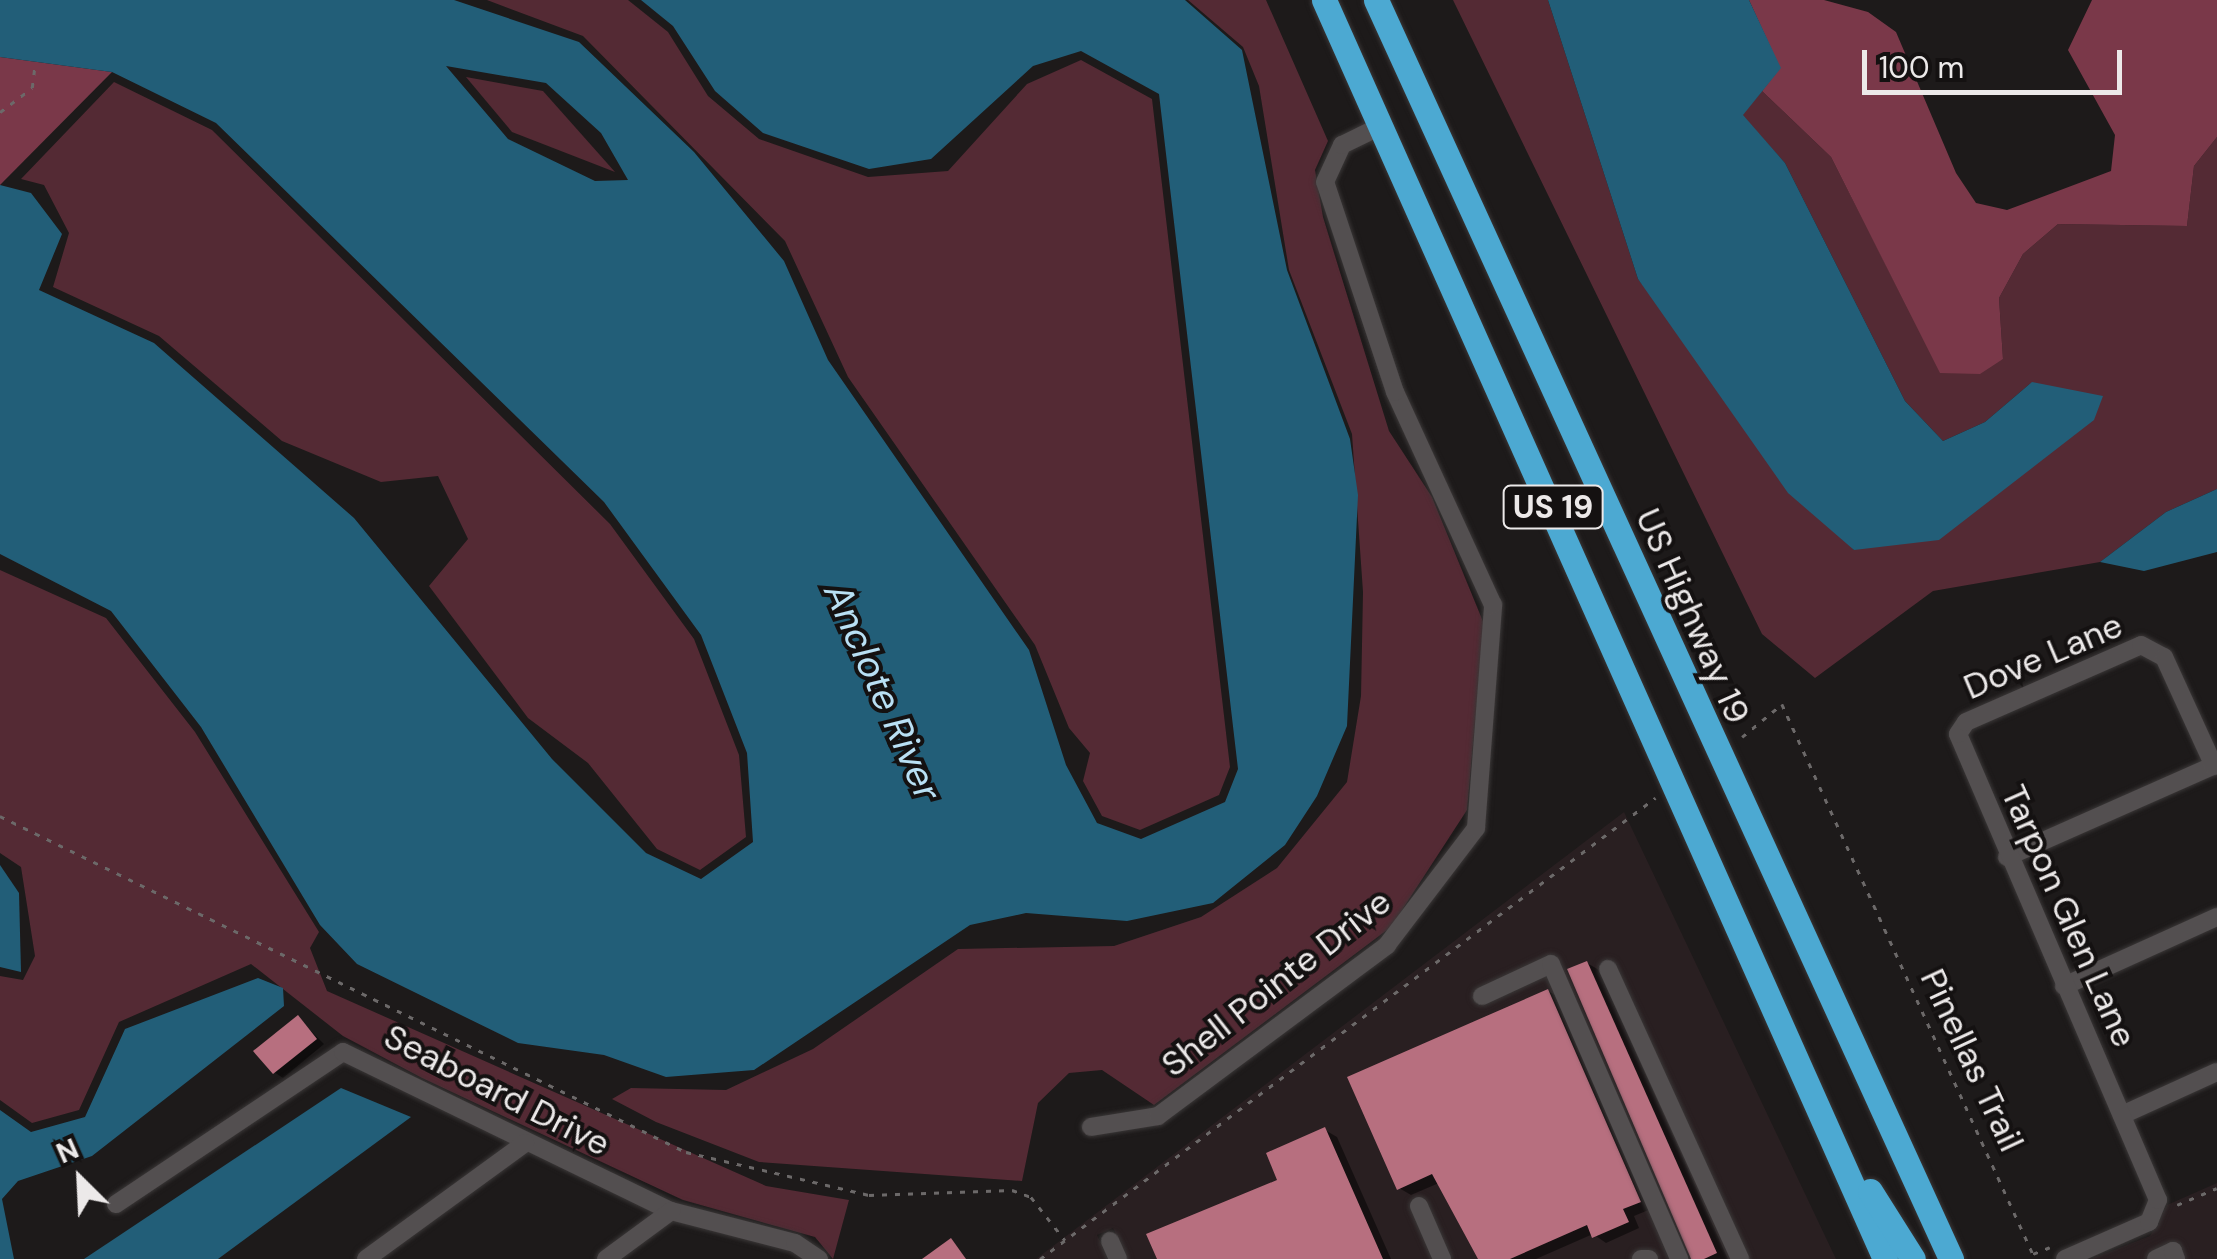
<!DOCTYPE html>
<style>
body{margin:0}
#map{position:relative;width:2217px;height:1259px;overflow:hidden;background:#1d1a1a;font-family:"DM Sans",sans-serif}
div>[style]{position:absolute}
.built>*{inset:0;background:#291f21}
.green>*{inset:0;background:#542a34}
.forest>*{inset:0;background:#7a3849}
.water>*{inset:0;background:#225e78}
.shadow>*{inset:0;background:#0007}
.building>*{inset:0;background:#b76f7f}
.path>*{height:2.5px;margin-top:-1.25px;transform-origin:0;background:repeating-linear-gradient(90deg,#6c6969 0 5px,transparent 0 13px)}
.roads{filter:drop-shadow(0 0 2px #3a3737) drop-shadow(0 0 2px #3a3737)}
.minor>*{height:18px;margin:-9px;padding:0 9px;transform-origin:9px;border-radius:9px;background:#534f50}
.highway>*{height:25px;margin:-12.5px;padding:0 12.5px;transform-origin:12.5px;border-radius:12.5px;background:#4ca9d2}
span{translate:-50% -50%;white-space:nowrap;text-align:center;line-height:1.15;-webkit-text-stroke:8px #141111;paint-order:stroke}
.shield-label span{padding:2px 8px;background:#141111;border:2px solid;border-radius:8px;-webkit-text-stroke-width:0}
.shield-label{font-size:32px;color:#ece9e9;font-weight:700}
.street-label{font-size:35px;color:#ece9e9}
.water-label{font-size:38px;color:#b9e0f4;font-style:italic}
.north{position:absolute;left:30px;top:1129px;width:100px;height:100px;-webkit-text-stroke:8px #141111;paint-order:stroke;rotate:336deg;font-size:28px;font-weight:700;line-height:40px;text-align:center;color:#ece9e9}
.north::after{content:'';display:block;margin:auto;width:35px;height:45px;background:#ece9e9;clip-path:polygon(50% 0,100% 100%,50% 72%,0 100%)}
.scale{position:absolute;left:1862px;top:50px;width:260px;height:45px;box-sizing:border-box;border:5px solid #ece9e9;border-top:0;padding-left:12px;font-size:30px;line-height:35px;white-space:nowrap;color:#ece9e9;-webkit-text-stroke:8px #141111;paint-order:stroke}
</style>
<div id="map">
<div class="built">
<div style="clip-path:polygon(1624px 812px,1836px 1259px,1128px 1259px,1113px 1228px,1097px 1235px,1108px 1259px,1036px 1259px)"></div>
<div style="clip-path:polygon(2217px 1183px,2217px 1259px,2091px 1259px,2150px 1236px,2167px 1205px)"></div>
</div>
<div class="green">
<div style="clip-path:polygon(487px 0,628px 0,668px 32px,708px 96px,759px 139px,868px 177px,948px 171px,1027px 84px,1081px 60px,1152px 99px,1230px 767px,1219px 795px,1140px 830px,1102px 816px,1083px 781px,1090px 753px,1069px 728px,1035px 645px,848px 377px,785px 241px,583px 36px)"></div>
<div style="clip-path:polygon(1188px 0,1266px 0,1328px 141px,1315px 170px,1323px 217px,1389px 431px,1432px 497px,1484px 624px,1467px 810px,1391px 927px,1154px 1105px,1102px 1070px,1069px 1073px,1038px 1103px,1022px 1181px,759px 1162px,656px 1122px,612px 1099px,631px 1088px,726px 1090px,813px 1049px,958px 949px,1114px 946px,1201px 917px,1277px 868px,1347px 782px,1361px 696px,1363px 592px,1352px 434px,1289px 270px,1259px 86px,1243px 47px)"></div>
<div style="clip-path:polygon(1453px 0,1548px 0,1638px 279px,1854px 550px,2032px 382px,1985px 422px,1943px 441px,1905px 401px,1785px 163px,1742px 115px,1762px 91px,1831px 157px,1941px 373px,2003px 359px,1999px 298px,2023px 254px,2058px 224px,2187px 226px,2194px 166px,2217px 137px,2217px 489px,2166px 512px,2100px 562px,1933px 591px,1815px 678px,1762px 634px)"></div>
<div style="clip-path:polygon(466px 77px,543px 91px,615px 172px,512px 132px)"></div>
<div style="clip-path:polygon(114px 82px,212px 130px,610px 524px,694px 639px,739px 755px,746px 837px,700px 870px,657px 849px,588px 763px,528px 718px,429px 586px,468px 539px,438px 476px,381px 482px,282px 441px,159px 336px,53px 287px,69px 233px,44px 185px,21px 179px)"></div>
<div style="clip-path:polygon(0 570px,106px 618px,195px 732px,319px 932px,310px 948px,327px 991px,766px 1186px,849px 1200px,833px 1259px,815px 1237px,683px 1200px,422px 1078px,343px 1036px,251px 964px,119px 1022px,79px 1110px,32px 1123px,0 1100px,0 976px,23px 980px,35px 956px,21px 867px,0 853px)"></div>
</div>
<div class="forest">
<div style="clip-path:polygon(1749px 0,1824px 0,1868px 12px,1896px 32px,1956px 173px,1976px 203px,2007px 210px,2111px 171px,2115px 135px,2068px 50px,2092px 0,2217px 0,2217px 137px,2194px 166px,2187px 226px,2058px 224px,2023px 254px,1999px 298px,2003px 359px,1980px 374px,1940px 373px,1831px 157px,1762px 91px,1780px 68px)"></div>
<div style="clip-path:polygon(0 57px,112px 72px,0 185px)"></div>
</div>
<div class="water">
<div style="clip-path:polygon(evenodd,0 0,454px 0,579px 42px,694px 152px,784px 261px,828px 360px,1029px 650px,1066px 765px,1097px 823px,1141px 839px,1225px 802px,1238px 769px,1159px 94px,1081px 51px,1033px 66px,931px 159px,869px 169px,763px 133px,715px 91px,673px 26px,641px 0,1185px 0,1242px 50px,1287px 270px,1350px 439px,1358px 495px,1347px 726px,1317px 796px,1285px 845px,1213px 903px,1127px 921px,1026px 913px,970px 925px,754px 1070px,666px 1077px,604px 1055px,518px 1043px,357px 964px,320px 925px,201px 727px,111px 611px,0 554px,0 185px,31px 193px,62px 234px,39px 290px,154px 343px,354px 518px,552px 759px,646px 853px,701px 879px,753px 842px,747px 753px,701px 635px,604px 502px,216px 123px,112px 72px,0 57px,0 0,446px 66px,546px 83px,601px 133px,628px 180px,595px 181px,508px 139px,446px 66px)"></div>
<div style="clip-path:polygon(1548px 0,1749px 0,1781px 68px,1743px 115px,1785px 163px,1905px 401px,1943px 441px,1985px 422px,2032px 382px,2103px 396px,2094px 420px,1939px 540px,1854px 550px,1788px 493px,1638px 279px)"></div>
<div style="clip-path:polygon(2217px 489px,2217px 552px,2144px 571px,2100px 562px,2166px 512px)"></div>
<div style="clip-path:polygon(0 865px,19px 893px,21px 972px,0 967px)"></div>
<div style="clip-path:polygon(258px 978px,283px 988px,284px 1006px,92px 1156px,18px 1181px,2px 1199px,14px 1259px,0 1259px,0 1110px,31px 1132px,85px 1117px,125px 1029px)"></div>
<div style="clip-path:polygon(341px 1088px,411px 1117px,218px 1259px,84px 1259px)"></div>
</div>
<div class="shadow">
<div style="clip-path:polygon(1587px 963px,1599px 970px,1728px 1259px,1693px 1259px)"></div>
<div style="clip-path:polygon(1548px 991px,1560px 998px,1651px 1209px,1634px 1216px,1639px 1228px,1606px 1243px,1593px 1234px,1536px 1259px,1481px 1259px,1439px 1183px,1411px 1195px,1399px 1188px)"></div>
<div style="clip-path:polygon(298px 1018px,324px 1044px,283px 1078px,274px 1072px)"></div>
<div style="clip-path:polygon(1325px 1130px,1337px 1137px,1391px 1259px,1159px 1259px,1281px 1181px)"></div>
</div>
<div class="building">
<div style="clip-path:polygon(1587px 961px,1717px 1253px,1704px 1259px,1691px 1259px,1567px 969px)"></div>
<div style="clip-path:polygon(1548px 989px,1641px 1202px,1623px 1209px,1629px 1222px,1592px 1238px,1587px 1225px,1510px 1259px,1478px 1259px,1432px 1174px,1397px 1190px,1347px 1077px)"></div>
<div style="clip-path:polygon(298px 1015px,317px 1039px,273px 1074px,253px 1051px)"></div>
<div style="clip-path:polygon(1325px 1127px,1383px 1259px,1157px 1259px,1146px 1234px,1277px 1180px,1266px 1153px)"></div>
<div style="clip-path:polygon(951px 1238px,966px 1259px,922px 1259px)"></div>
</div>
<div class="path">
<div style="left:0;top:112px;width:40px;rotate:-37deg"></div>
<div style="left:32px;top:88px;width:25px;rotate:-83deg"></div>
<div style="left:1742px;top:737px;width:52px;rotate:-39.5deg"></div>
<div style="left:1782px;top:704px;width:605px;rotate:65.47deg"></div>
<div style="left:2033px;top:1254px;width:18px;rotate:-22deg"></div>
<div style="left:0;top:816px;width:764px;rotate:26.1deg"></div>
<div style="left:686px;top:1152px;width:188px;rotate:13.2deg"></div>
<div style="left:869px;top:1195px;width:143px;rotate:-2deg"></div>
<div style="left:1012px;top:1190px;width:20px;rotate:20deg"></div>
<div style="left:1031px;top:1197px;width:55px;rotate:51.7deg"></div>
<div style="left:2177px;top:1205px;width:43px;rotate:-23deg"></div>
<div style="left:1040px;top:1259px;width:769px;rotate:-36.85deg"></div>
</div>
<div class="roads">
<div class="minor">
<div style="left:2007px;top:857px;width:230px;rotate:-23.9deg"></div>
<div style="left:1608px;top:969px;width:319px;rotate:65.5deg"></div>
<div style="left:2064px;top:986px;width:168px;rotate:-24.3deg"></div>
<div style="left:1482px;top:996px;width:76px;rotate:-24.9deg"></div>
<div style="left:1551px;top:964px;width:322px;rotate:66.5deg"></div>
<div style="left:2122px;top:1115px;width:104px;rotate:-24.4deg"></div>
<div style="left:1091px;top:1127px;width:68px;rotate:-9.3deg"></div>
<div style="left:1158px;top:1116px;width:286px;rotate:-36.7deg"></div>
<div style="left:1387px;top:945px;width:147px;rotate:-52.7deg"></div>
<div style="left:1476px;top:828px;width:224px;rotate:-85.6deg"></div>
<div style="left:1493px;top:605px;width:234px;rotate:-114.7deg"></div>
<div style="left:1395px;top:392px;width:221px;rotate:-108.4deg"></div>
<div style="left:1325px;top:182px;width:41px;rotate:-65.3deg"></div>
<div style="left:1342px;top:145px;width:43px;rotate:-26deg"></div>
<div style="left:116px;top:1204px;width:273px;rotate:-33.8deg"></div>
<div style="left:343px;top:1052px;width:365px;rotate:25.9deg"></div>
<div style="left:671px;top:1211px;width:128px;rotate:14.5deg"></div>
<div style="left:795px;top:1243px;width:29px;rotate:34deg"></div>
<div style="left:1419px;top:1206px;width:58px;rotate:66.5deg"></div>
<div style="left:1110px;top:1241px;width:20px;rotate:66deg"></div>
<div style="left:366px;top:1259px;width:197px;rotate:-36.1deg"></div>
<div style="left:606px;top:1259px;width:81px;rotate:-36.4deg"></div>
<div style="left:1641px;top:1259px;width:8px"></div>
<div style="left:2065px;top:1259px;width:92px;rotate:-23.8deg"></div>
<div style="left:2149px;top:1222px;width:24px;rotate:-68deg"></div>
<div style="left:2158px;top:1200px;width:507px;rotate:-113.23deg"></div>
<div style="left:1958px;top:734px;width:14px;rotate:-56deg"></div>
<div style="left:1966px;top:722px;width:191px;rotate:-23.7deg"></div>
<div style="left:2141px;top:645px;width:26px;rotate:28deg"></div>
<div style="left:2164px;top:657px;width:120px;rotate:65.4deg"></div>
<div style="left:2156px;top:1259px;width:19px;rotate:-25deg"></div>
<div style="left:2173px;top:1251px;width:9px;rotate:69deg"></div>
</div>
<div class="highway">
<div style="left:1324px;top:0;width:1378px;rotate:65.98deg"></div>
<div style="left:1376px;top:0;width:1384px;rotate:65.45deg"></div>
<div style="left:1870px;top:1191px;width:80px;rotate:57.7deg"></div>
</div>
</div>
<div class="shield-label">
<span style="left:1553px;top:507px">US 19</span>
</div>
<div class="street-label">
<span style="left:1693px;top:616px;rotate:66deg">US Highway 19</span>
<span style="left:2043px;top:656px;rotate:-23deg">Dove Lane</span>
<span style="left:2069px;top:916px;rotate:66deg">Tarpon Glen Lane</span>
<span style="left:1276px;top:983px;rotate:-38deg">Shell Pointe Drive</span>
<span style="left:1972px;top:1060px;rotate:65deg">Pinellas Trail</span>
<span style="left:497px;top:1090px;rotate:27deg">Seaboard Drive</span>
</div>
<div class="water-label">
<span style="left:882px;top:692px;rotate:66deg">Anclote River</span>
</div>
<div class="north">N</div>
<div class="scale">100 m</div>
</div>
